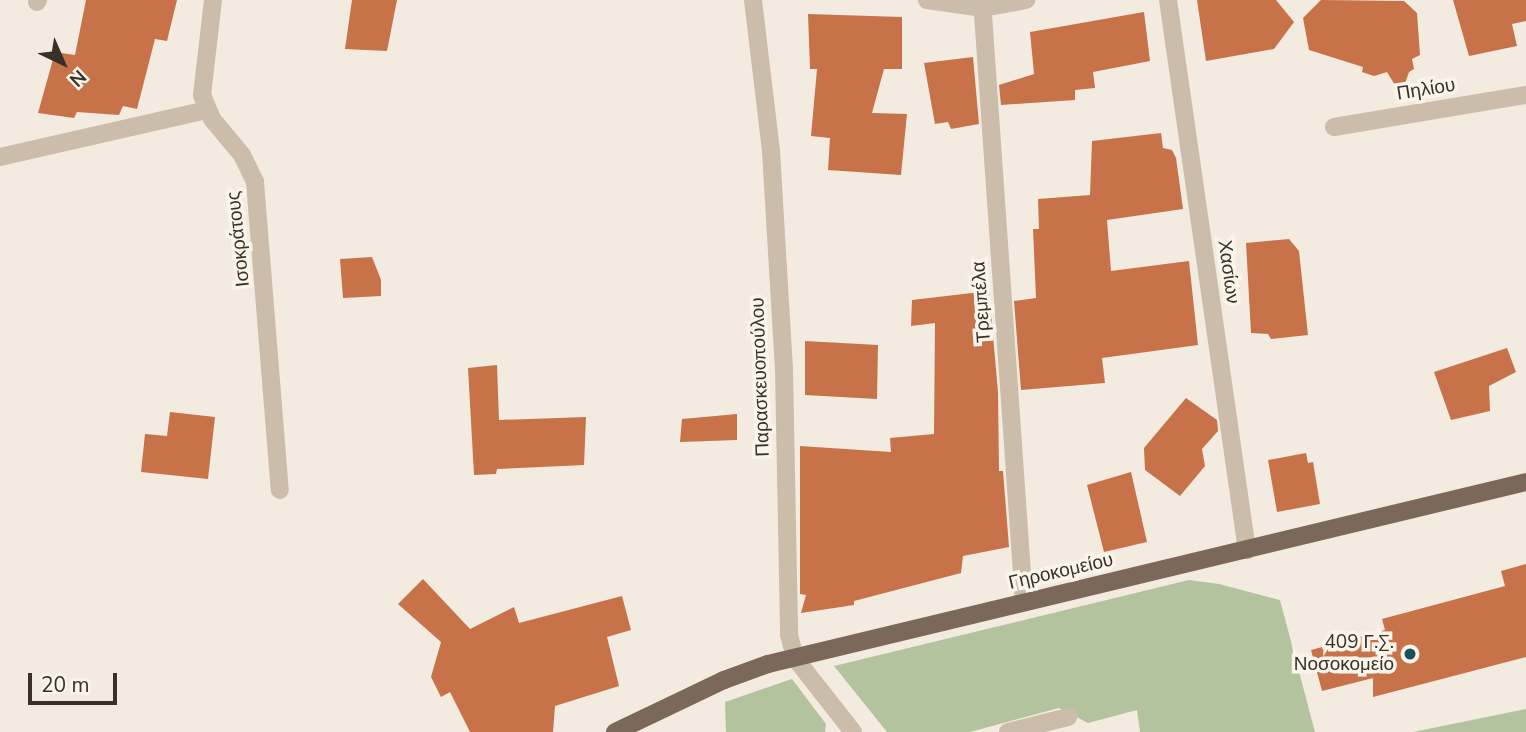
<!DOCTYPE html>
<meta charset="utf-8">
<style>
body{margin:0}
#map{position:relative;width:1526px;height:732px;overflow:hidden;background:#f3ebdf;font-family:"Nunito Sans",sans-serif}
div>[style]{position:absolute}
.green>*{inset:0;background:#b3c39e}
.building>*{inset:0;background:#c77249}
.minor>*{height:18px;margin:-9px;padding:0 9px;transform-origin:9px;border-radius:9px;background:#ccbcaa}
.major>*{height:18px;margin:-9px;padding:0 9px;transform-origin:9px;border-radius:9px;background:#7b685b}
.dots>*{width:19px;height:19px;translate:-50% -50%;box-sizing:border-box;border:4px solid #faf5eb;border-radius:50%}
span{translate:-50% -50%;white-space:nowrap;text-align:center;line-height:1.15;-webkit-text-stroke:7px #faf5eb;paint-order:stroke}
.street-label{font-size:19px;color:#39302a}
.poi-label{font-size:19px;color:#39302a}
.right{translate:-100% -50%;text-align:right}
.north{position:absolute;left:28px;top:28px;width:70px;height:70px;-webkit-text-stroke:5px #faf5eb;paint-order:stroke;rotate:136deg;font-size:19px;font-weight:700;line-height:28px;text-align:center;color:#39302a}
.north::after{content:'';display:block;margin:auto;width:24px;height:32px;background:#39302a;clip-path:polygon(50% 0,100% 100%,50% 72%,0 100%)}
.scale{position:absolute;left:28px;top:673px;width:89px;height:32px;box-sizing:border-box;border:4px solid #39302a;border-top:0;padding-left:9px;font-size:21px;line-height:24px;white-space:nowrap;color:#39302a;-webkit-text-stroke:5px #faf5eb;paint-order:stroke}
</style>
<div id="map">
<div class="green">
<div style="clip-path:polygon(1189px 580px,1219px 584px,1280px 600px,1315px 732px,1140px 732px,1137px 710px,1088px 723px,1059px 708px,970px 732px,887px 732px,834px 666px)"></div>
<div style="clip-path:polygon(792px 679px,826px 724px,825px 732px,726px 732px,725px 702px)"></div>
<div style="clip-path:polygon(1526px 709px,1526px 732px,1413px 732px)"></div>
</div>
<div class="building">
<div style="clip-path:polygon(86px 0,177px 0,167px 41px,155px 39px,137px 109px,123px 106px,119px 115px,77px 112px,74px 118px,38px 113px,55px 52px,75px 55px)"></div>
<div style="clip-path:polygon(352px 0,397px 0,387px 51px,345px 49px)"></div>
<div style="clip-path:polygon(1197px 0,1276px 0,1294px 22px,1274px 49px,1206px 61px)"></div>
<div style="clip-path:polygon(1321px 0,1404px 1px,1417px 13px,1420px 55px,1412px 59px,1414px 69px,1409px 72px,1401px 95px,1387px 72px,1374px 76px,1362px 72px,1363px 67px,1309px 50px,1303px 18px)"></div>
<div style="clip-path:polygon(1453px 0,1526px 0,1526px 21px,1512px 24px,1517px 46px,1469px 56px)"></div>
<div style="clip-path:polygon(1144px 12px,1150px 61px,1093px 72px,1095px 88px,1075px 90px,1075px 100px,1001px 105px,999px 85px,1034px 74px,1030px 32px)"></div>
<div style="clip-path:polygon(808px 14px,902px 17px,902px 69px,884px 69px,872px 113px,907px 114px,901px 175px,828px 170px,830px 138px,811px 136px,817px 69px,810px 69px)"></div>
<div style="clip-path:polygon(973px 57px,979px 124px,951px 129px,948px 122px,935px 124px,924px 63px)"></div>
<div style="clip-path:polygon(1161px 133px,1163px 148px,1172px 150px,1176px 158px,1183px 209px,1107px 220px,1111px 271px,1189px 261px,1198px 345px,1102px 358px,1105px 383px,1021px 390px,1014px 301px,1036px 298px,1033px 229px,1039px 229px,1038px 199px,1090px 195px,1092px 141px)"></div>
<div style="clip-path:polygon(1289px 239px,1299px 251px,1308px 335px,1271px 339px,1268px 334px,1251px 333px,1246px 243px)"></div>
<div style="clip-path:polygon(372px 257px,381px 280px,381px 296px,343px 298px,340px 259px)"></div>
<div style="clip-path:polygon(989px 291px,998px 392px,999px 471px,1003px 471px,1009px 547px,963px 556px,961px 573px,854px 601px,854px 605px,801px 613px,806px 595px,800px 594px,800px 446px,891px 452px,890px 438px,934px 434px,935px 323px,911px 326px,912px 300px)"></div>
<div style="clip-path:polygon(805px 341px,878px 345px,877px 399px,805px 395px)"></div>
<div style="clip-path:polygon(1507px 348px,1516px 372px,1489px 386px,1490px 411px,1451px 420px,1434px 372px)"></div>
<div style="clip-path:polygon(497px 365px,499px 420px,586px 417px,584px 465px,497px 469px,496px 474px,474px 475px,468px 368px)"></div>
<div style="clip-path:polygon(1186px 398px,1217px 420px,1218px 431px,1202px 449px,1205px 466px,1180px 496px,1145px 470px,1144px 448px)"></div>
<div style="clip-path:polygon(170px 412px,215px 417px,208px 479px,141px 472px,145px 434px,167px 436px)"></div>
<div style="clip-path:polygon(737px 414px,737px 440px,680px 442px,682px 419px)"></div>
<div style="clip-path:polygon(1306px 453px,1308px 463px,1313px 462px,1320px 504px,1277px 512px,1268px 460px)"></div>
<div style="clip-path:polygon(1131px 472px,1147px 542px,1104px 552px,1087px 485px)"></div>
<div style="clip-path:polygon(1526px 564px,1526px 657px,1373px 697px,1373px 678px,1322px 691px,1311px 650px,1385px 630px,1382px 619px,1505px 586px,1501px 571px)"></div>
<div style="clip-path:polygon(423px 579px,470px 629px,514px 607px,519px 623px,622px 596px,631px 630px,607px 637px,619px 686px,555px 706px,553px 732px,470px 732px,450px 692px,441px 697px,431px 677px,441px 642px,398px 604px)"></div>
</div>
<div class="minor">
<div style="left:213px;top:0;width:96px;rotate:96.6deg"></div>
<div style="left:202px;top:95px;width:26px;rotate:67deg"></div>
<div style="left:212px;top:119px;width:47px;rotate:50.2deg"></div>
<div style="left:242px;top:155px;width:30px;rotate:64deg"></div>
<div style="left:255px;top:182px;width:309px;rotate:85.4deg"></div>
<div style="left:753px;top:0;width:152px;rotate:83.2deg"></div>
<div style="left:771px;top:151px;width:217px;rotate:86.6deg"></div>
<div style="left:784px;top:368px;width:267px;rotate:88.9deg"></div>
<div style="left:789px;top:635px;width:24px;rotate:75deg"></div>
<div style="left:795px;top:658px;width:94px;rotate:51.9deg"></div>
<div style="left:927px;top:0;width:57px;rotate:8.1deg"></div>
<div style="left:983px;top:8px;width:44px;rotate:-10.5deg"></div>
<div style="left:982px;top:0;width:603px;rotate:86.01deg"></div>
<div style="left:1168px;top:0;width:556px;rotate:81.83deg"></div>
<div style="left:37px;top:2px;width:2px;rotate:-63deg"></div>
<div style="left:1334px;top:127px;width:195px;rotate:-9.5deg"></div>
<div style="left:0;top:157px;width:212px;rotate:-12.8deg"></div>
<div style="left:1008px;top:732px;width:62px;rotate:-14deg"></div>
</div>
<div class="major">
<div style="left:615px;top:732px;width:121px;rotate:-25.5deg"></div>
<div style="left:724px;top:680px;width:47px;rotate:-20deg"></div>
<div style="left:768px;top:664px;width:780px;rotate:-13.5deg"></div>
</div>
<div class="dots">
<div style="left:1410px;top:654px;background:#1e525b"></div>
</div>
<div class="street-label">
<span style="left:1426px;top:90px;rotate:-9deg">Πηλίου</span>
<span style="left:239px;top:239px;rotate:-96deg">Ισοκράτους</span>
<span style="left:1228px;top:272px;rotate:82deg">Χασίων</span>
<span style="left:982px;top:302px;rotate:-94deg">Τρεμπέλα</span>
<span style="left:761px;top:377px;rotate:-92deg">Παρασκευοπούλου</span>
<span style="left:1061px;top:572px;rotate:-13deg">Γηροκομείου</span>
</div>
<div class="poi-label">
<span class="right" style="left:1394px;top:654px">409 Γ.Σ.<br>Νοσοκομείο</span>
</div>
<div class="north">N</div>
<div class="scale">20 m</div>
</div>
